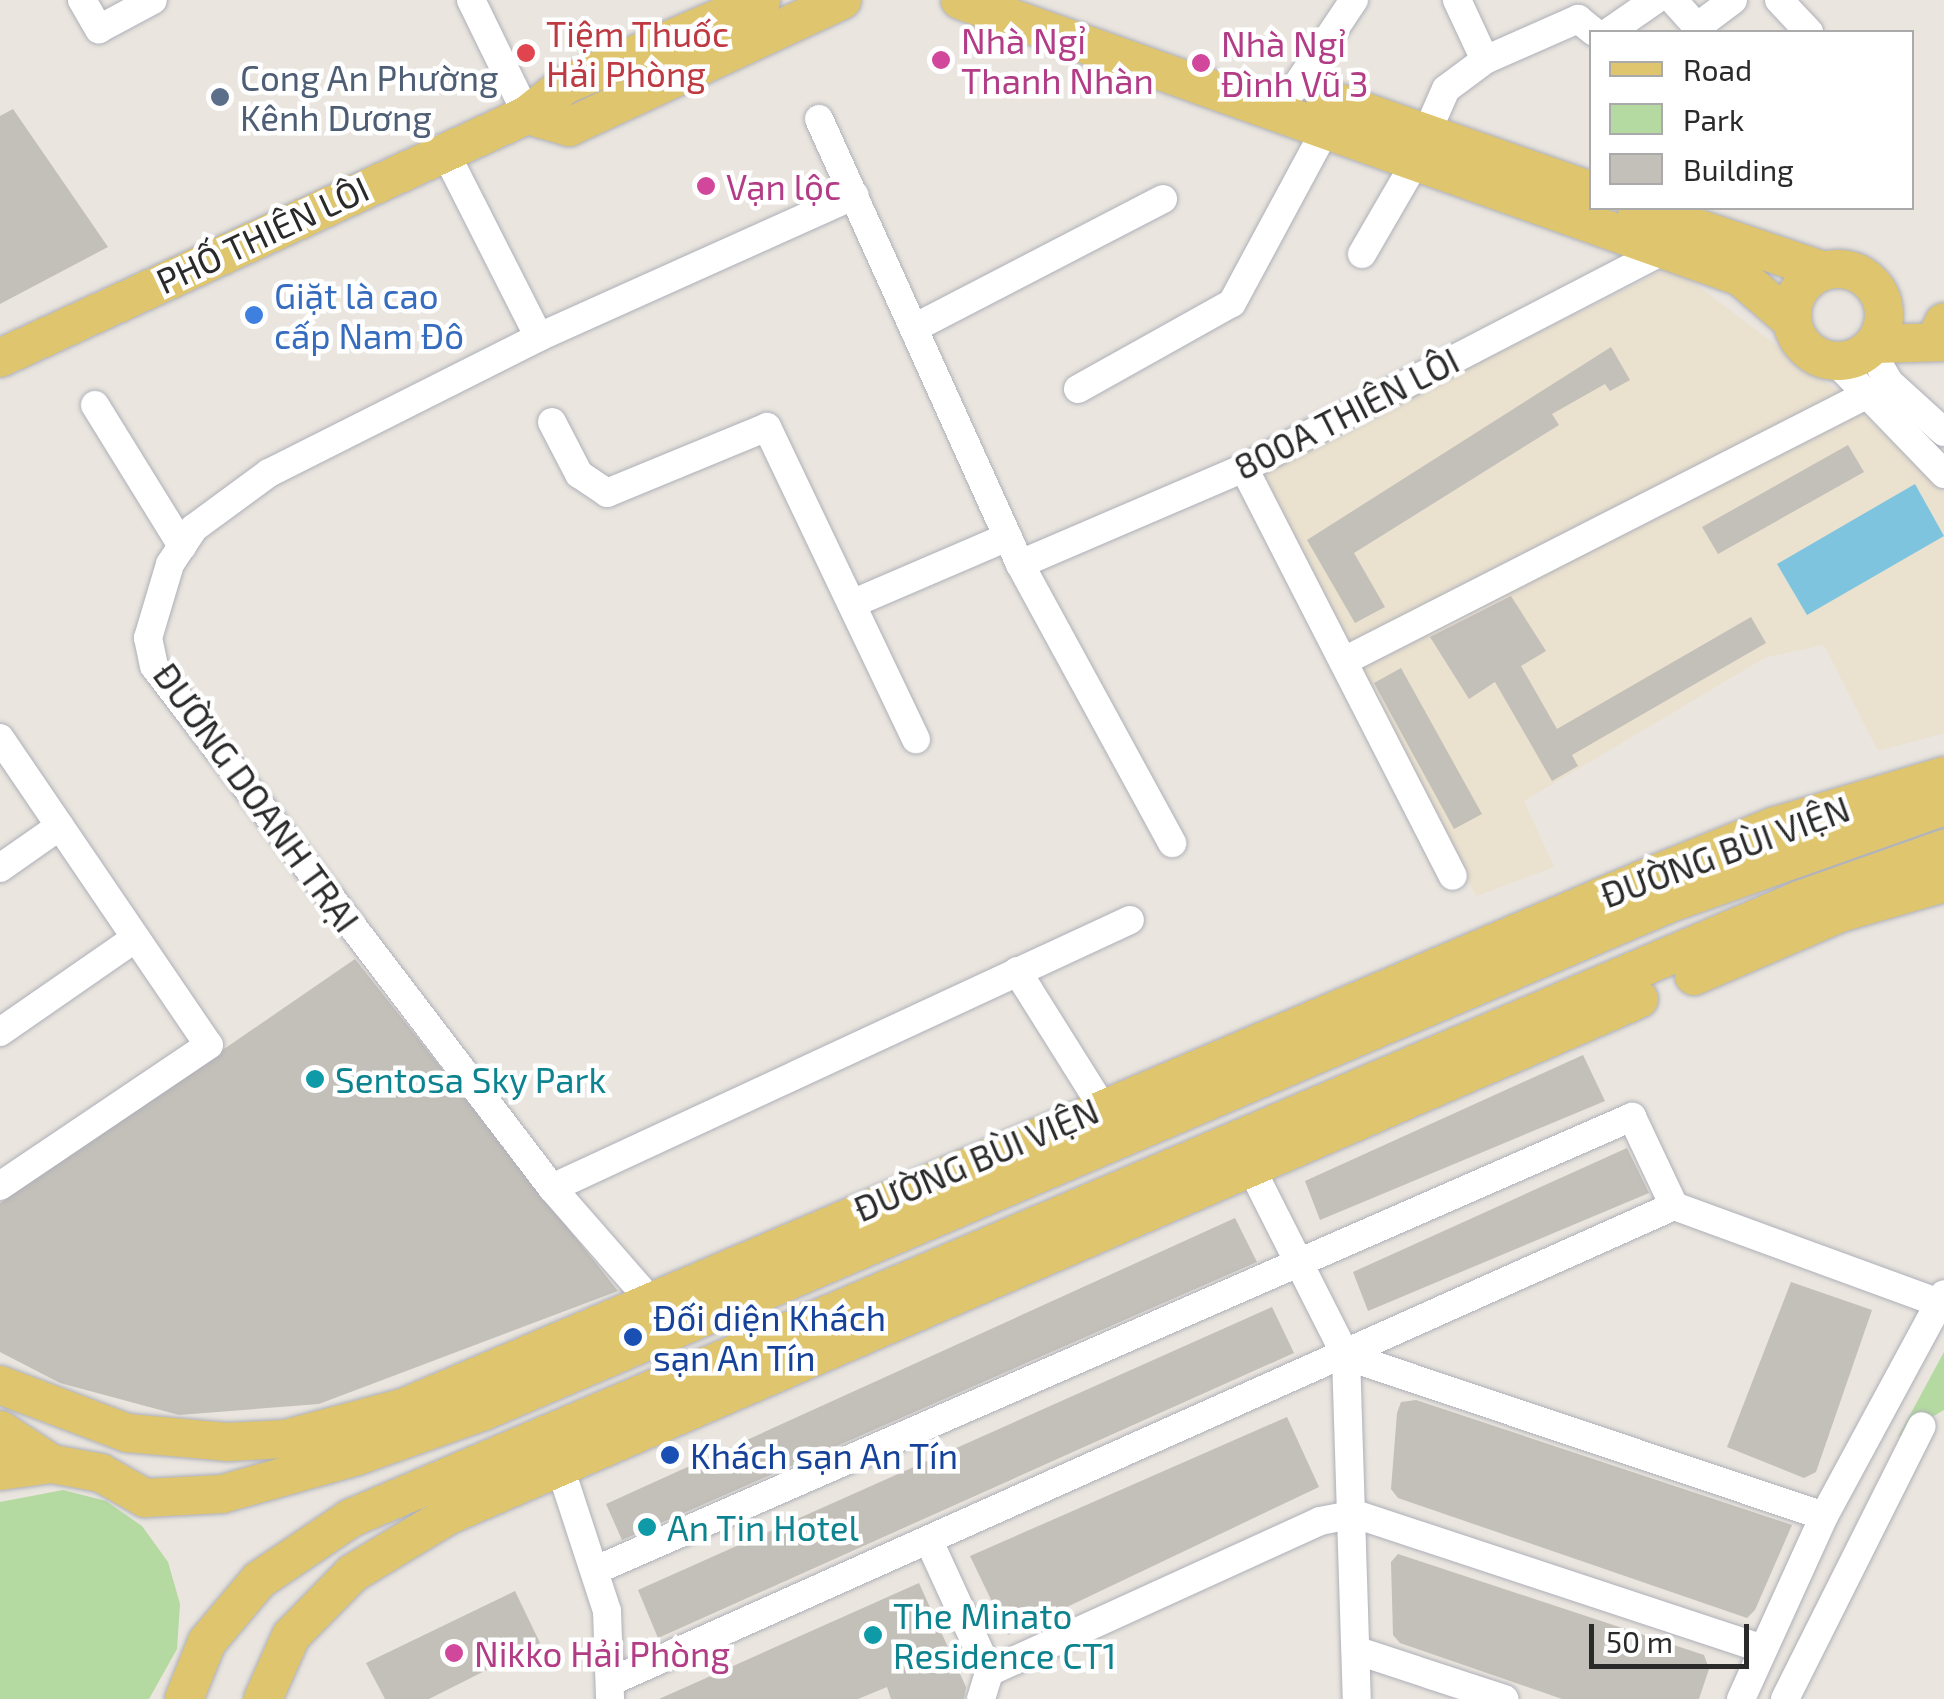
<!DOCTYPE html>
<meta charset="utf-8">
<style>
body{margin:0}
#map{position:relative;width:1944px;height:1699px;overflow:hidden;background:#eae5de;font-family:"Exo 2",sans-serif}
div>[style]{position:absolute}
.education>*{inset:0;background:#eae1cf}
.green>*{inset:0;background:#b4daa1}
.water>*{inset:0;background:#7ec4df}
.building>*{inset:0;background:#c3bfb9}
.roads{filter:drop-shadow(0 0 2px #aeb0b9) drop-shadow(0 0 2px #aeb0b9)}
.minor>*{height:28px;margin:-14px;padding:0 14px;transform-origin:14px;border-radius:14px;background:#fff}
.major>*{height:38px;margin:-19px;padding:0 19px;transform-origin:19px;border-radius:19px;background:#dfc66e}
.major>.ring{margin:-19px;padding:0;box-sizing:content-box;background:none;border:38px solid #dfc66e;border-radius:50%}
.dots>*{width:28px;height:28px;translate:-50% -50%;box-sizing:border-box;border:5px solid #fff;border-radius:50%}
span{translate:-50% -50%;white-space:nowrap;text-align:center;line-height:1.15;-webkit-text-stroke:9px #fff;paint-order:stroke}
.health-label{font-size:35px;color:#be3a42}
.left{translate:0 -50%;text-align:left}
.hotel-label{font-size:35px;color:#b23c85}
.service-label{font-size:35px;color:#4e5e75}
.street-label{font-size:35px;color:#2a2a2a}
.shop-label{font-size:35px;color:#366cbe}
.culture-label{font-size:35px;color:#0d838f}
.transit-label{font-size:35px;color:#164399}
.legend{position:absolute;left:1589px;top:30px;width:325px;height:180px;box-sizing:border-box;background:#fff;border:2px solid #aaa;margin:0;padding:12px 18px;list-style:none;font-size:30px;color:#2a2a2a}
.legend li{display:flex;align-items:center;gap:20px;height:50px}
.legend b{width:50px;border:2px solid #aaa}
.scale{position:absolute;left:1589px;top:1624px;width:160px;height:45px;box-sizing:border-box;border:5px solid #2a2a2a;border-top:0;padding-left:12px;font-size:30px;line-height:35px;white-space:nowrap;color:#2a2a2a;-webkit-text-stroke:8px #fff;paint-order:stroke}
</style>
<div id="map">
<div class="education">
<div style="clip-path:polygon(1671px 266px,1848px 399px,1944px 493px,1944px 733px,1878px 751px,1824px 645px,1766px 657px,1524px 801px,1554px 867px,1476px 896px,1259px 473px)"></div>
</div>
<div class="green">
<div style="clip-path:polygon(1944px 1352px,1944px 1410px,1898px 1437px)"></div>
<div style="clip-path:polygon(63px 1490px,106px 1501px,142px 1526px,168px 1562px,180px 1604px,177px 1649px,149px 1699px,0 1699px,0 1502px)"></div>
</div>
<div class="water">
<div style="clip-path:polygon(1915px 484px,1944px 536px,1807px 615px,1777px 564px)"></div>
</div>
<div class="building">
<div style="clip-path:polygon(13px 109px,108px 247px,0 304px,0 116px)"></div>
<div style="clip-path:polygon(1611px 347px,1630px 380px,1610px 391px,1605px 384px,1552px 414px,1559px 425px,1354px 553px,1385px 607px,1355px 623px,1307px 540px)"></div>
<div style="clip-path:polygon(1848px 445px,1864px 472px,1718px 554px,1702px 527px)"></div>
<div style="clip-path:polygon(1511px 596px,1546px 651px,1521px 666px,1557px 729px,1751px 617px,1766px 643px,1572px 755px,1578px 766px,1552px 781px,1495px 682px,1469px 699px,1430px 637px)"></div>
<div style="clip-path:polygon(1401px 668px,1482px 814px,1454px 829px,1374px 683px)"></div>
<div style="clip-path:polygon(355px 959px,618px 1291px,319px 1404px,179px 1415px,60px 1383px,0 1352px,0 1203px)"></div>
<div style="clip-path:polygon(1583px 1055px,1605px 1101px,1320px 1220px,1305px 1181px)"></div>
<div style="clip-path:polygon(1627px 1148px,1649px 1193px,1368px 1311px,1353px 1272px)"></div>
<div style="clip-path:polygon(1235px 1218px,1257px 1262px,622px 1540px,606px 1504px)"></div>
<div style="clip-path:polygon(1791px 1282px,1872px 1310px,1816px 1472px,1804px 1478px,1727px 1447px)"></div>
<div style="clip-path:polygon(1272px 1307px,1294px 1353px,658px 1638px,638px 1590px)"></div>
<div style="clip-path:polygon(1416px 1400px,1792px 1525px,1755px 1610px,1747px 1618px,1398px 1498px,1391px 1489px,1397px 1413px,1401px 1402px)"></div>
<div style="clip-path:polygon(1287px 1417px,1319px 1487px,1008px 1635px,970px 1556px)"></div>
<div style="clip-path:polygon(1398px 1554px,1704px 1655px,1709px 1669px,1699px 1699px,1562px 1699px,1400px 1643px,1393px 1635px,1391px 1562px)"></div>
<div style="clip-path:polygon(919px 1583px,966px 1687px,964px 1699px,891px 1699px,887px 1687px,858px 1699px,659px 1699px)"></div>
<div style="clip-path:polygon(515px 1591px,540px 1643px,429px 1699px,385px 1699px,366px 1663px)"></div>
</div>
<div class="roads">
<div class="minor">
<div style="left:82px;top:0;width:34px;rotate:60deg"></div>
<div style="left:99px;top:29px;width:61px;rotate:-28.2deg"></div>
<div style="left:471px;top:0;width:128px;rotate:64deg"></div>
<div style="left:1457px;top:0;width:66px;rotate:65deg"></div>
<div style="left:1673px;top:0;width:36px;rotate:48deg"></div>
<div style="left:1697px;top:27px;width:45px;rotate:-36.9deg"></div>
<div style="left:1779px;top:0;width:44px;rotate:46.8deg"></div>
<div style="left:1609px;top:32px;width:56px;rotate:-34.8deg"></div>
<div style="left:1295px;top:88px;width:106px;rotate:-56.2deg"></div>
<div style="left:819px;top:119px;width:488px;rotate:65.7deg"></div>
<div style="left:1020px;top:564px;width:318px;rotate:61.4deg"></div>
<div style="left:1427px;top:132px;width:47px;rotate:-66.2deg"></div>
<div style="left:1446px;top:89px;width:49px;rotate:-36.6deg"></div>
<div style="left:1485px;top:60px;width:102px;rotate:-23.8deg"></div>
<div style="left:1578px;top:19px;width:21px;rotate:39deg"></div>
<div style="left:443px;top:148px;width:212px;rotate:63.1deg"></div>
<div style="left:1362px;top:254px;width:110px;rotate:-59.9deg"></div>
<div style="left:918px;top:326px;width:276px;rotate:-27.4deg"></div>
<div style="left:1870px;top:349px;width:38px;rotate:60deg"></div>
<div style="left:1889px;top:382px;width:74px;rotate:42.3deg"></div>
<div style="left:1835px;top:361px;width:157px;rotate:46deg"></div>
<div style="left:1078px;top:389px;width:176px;rotate:-29.2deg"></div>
<div style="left:1232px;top:303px;width:202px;rotate:-61.7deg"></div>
<div style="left:95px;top:405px;width:166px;rotate:58.3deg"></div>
<div style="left:552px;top:422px;width:59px;rotate:62.6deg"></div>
<div style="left:579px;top:474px;width:34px;rotate:34deg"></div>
<div style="left:607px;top:493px;width:173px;rotate:-22.4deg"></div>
<div style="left:767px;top:427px;width:346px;rotate:64.5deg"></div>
<div style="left:1244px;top:468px;width:458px;rotate:62.9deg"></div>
<div style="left:1020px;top:564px;width:244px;rotate:-23.2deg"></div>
<div style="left:1244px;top:468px;width:475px;rotate:-27.4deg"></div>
<div style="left:1666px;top:249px;width:9px;rotate:-77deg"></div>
<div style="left:856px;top:602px;width:165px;rotate:-23.2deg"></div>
<div style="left:1344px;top:661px;width:588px;rotate:-27deg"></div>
<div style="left:0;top:738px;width:371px;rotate:55.8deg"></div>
<div style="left:209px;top:1045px;width:252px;rotate:146deg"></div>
<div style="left:0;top:868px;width:73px;rotate:-35deg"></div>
<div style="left:1017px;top:971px;width:158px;rotate:57.9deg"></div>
<div style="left:0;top:1032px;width:165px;rotate:-34.7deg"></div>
<div style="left:1250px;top:1166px;width:213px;rotate:63.2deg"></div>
<div style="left:1346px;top:1356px;width:343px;rotate:88.2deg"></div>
<div style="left:552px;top:1188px;width:637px;rotate:-24.88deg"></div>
<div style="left:649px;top:1299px;width:147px;rotate:-131.1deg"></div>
<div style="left:552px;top:1188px;width:656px;rotate:-127.32deg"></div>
<div style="left:154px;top:666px;width:29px;rotate:-102deg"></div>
<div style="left:148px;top:638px;width:77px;rotate:-73.4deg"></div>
<div style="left:170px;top:564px;width:43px;rotate:-56.3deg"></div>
<div style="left:194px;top:528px;width:93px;rotate:-36.3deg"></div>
<div style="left:269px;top:473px;width:302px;rotate:-26.7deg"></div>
<div style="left:539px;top:337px;width:346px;rotate:-24.2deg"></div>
<div style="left:1346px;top:1356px;width:504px;rotate:18.51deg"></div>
<div style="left:560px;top:1467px;width:151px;rotate:71.9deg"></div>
<div style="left:607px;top:1611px;width:87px;rotate:88deg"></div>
<div style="left:929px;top:1541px;width:144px;rotate:65.4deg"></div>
<div style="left:989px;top:1672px;width:364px;rotate:-24.5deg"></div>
<div style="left:1320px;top:1521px;width:36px;rotate:-11deg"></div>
<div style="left:1355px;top:1514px;width:430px;rotate:18.3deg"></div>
<div style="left:596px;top:1570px;width:1131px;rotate:-23.62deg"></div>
<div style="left:1632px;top:1117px;width:98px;rotate:64.7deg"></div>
<div style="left:1361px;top:1652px;width:151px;rotate:18.2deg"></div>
<div style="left:612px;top:1681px;width:1163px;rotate:-24.1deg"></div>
<div style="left:1674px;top:1206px;width:282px;rotate:20.1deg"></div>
<div style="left:981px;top:1699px;width:28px;rotate:-73deg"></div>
<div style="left:1741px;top:1699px;width:201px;rotate:-65.6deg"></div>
<div style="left:1824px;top:1516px;width:252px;rotate:-61.6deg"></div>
<div style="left:1785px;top:1699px;width:305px;rotate:-63.4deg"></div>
</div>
<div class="major">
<div style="left:960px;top:0;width:829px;rotate:19.53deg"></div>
<div style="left:1741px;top:277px;width:67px;rotate:40.8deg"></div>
<div style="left:1325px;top:98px;width:283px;rotate:19.2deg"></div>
<div style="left:527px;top:115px;width:44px;rotate:15.9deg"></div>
<div style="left:569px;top:127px;width:301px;rotate:-24.9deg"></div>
<div style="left:1637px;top:208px;width:197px;rotate:18.6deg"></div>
<div class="ring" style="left:1792px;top:269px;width:54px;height:54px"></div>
<div style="left:1875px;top:344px;width:69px;rotate:-1.7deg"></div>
<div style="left:1944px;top:342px;width:9px;rotate:-131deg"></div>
<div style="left:1938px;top:335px;width:14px;rotate:-65deg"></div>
<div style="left:0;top:358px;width:580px;rotate:-24.75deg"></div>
<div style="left:527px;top:115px;width:48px;rotate:-38.3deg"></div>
<div style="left:565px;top:85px;width:214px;rotate:-23.4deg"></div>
<div style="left:1694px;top:976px;width:159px;rotate:-23.3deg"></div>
<div style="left:1840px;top:913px;width:108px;rotate:-16.1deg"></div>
<div style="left:0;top:1385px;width:136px;rotate:20.7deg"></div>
<div style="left:127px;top:1433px;width:100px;rotate:5.1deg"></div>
<div style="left:227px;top:1442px;width:58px;rotate:-3deg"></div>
<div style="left:285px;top:1439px;width:124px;rotate:-14.9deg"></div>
<div style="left:405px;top:1407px;width:1360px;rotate:-23.08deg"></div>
<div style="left:1656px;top:874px;width:128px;rotate:-22deg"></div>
<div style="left:1775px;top:826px;width:176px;rotate:-16.5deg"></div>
<div style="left:0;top:1430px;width:62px;rotate:33.2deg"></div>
<div style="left:0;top:1471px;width:52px;rotate:-7.7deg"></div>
<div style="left:52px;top:1464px;width:50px;rotate:10.4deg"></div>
<div style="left:101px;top:1473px;width:51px;rotate:29.6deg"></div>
<div style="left:145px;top:1498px;width:77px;rotate:-3deg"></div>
<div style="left:222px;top:1494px;width:140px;rotate:-15.7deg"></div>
<div style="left:357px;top:1456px;width:135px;rotate:-19.5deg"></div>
<div style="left:484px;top:1411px;width:1293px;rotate:-23.18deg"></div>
<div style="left:1673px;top:902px;width:288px;rotate:-19.5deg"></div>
<div style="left:184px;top:1699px;width:61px;rotate:-68deg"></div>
<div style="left:207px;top:1642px;width:81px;rotate:-50deg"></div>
<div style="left:259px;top:1580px;width:111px;rotate:-34deg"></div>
<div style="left:351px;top:1518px;width:1578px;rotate:-23.1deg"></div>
<div style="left:1802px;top:899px;width:151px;rotate:-19.4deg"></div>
<div style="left:263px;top:1699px;width:69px;rotate:-66deg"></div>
<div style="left:291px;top:1636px;width:88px;rotate:-45.5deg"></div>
<div style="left:353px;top:1573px;width:112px;rotate:-31.1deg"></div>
<div style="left:449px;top:1515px;width:1297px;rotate:-23.44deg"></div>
</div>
</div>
<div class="dots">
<div style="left:526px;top:53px;background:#e0444e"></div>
<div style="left:941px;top:60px;background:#d1479c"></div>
<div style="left:1201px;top:63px;background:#d1479c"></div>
<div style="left:220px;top:97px;background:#5c6f8a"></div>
<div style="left:706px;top:186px;background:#d1479c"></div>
<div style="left:254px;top:315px;background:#3f7fe0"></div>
<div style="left:315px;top:1079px;background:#0f9aa8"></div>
<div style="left:633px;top:1337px;background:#1a4fb4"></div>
<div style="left:670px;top:1455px;background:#1a4fb4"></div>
<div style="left:647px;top:1527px;background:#0f9aa8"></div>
<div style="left:873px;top:1635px;background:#0f9aa8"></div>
<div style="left:454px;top:1653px;background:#d1479c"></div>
</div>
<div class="health-label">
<span class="left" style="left:546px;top:53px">Tiệm Thuốc<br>Hải Phòng</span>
</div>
<div class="hotel-label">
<span class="left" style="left:961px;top:60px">Nhà Ngỉ<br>Thanh Nhàn</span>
<span class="left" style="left:1221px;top:63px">Nhà Ngỉ<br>Đình Vũ 3</span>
<span class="left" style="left:726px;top:186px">Vạn lộc</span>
<span class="left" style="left:474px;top:1653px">Nikko Hải Phòng</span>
</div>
<div class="service-label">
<span class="left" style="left:240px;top:97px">Cong An Phường<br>Kênh Dương</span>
</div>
<div class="street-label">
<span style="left:262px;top:234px;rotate:-25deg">PHỐ THIÊN LÔI</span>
<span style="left:1346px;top:413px;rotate:-27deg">800A THIÊN LÔI</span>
<span style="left:257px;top:797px;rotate:54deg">ĐƯỜNG DOANH TRẠI</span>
<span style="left:1725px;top:851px;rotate:-20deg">ĐƯỜNG BÙI VIỆN</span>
<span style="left:976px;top:1159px;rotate:-23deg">ĐƯỜNG BÙI VIỆN</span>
</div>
<div class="shop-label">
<span class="left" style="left:274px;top:315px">Giặt là cao<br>cấp Nam Đô</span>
</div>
<div class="culture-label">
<span class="left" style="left:335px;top:1079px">Sentosa Sky Park</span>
<span class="left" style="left:667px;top:1527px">An Tin Hotel</span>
<span class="left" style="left:893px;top:1635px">The Minato<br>Residence CT1</span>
</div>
<div class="transit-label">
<span class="left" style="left:653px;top:1337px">Đối diện Khách<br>sạn An Tín</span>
<span class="left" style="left:690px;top:1455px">Khách sạn An Tín</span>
</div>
<ul class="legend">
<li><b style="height:12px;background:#dfc66e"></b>Road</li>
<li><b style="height:28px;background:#b4daa1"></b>Park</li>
<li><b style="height:28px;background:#c3bfb9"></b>Building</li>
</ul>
<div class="scale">50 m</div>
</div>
